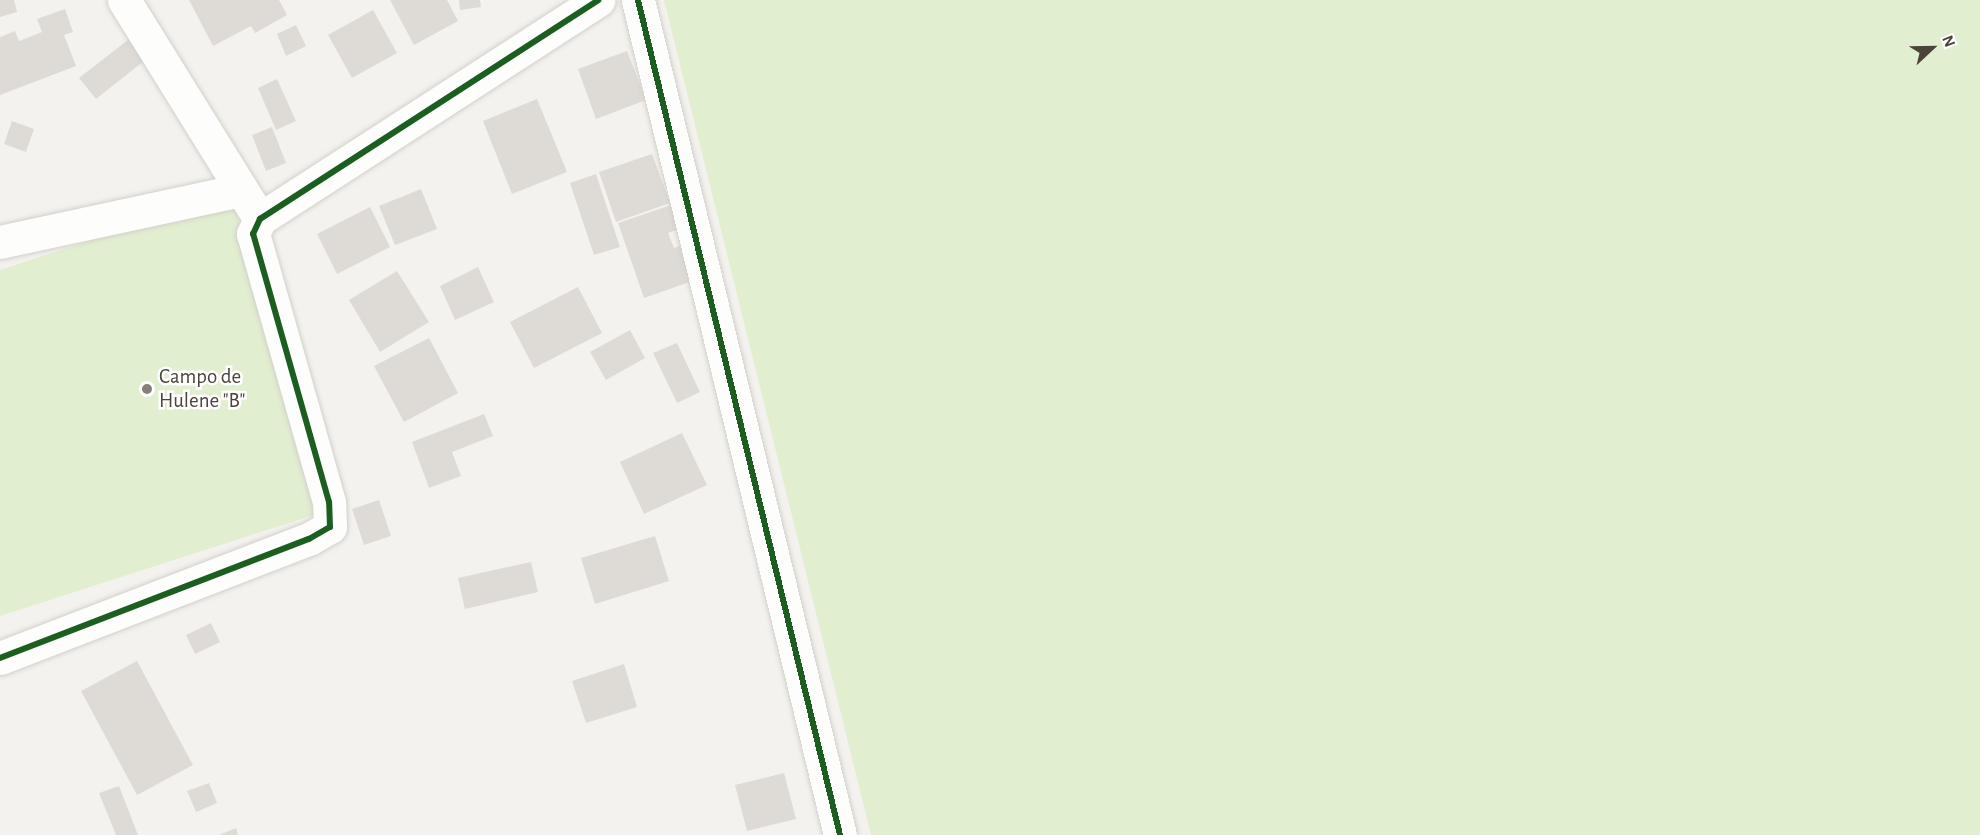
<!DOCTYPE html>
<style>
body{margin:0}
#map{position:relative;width:1980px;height:835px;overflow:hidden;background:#f4f2ee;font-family:"Alegreya Sans",sans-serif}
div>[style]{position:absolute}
.green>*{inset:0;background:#e1eecf}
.building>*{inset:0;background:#dedbd6}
.roads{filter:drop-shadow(0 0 2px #d2d0cb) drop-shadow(0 0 2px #d2d0cb)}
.minor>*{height:33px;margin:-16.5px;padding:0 16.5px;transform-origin:16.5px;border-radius:16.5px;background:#fdfdfc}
.cycleway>*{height:6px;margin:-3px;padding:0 3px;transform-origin:3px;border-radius:3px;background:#1b5e20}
.dots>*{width:16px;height:16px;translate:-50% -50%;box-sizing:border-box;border:3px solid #fff;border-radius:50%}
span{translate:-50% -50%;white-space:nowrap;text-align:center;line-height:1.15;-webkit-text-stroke:5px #fff;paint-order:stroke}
.poi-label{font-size:21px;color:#4b4439}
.left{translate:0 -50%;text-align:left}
.north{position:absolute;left:1902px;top:18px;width:60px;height:60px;-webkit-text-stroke:4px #fff;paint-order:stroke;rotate:68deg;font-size:16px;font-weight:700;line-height:24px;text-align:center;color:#4b4439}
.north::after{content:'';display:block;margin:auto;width:21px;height:27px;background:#4b4439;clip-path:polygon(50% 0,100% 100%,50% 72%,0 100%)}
</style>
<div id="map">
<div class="green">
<div style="clip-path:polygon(664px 0,1980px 0,1980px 835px,871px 835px)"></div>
<div style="clip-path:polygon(230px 195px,332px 509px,0 616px,0 270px)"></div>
</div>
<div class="building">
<div style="clip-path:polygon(0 0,14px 0,17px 12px,0 17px)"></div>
<div style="clip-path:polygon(189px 0,279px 0,287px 15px,255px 33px,251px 26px,213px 46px)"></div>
<div style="clip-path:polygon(390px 0,447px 0,458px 21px,414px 45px)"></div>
<div style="clip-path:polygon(459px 0,480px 0,481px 7px,460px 10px)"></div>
<div style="clip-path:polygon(65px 9px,73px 32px,64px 35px,76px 66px,0 95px,0 37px,15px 31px,19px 41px,42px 32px,37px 19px)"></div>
<div style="clip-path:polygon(373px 10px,397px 53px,352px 78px,328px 35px)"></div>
<div style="clip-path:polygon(296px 25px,306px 46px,286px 56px,277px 34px)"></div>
<div style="clip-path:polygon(133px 36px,149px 57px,96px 99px,79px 78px)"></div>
<div style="clip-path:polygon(627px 51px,646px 100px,596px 119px,578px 69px)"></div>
<div style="clip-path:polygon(277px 79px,296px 121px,276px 130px,258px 88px)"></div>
<div style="clip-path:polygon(537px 99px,567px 172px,512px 194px,483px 121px)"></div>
<div style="clip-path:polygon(12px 121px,34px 129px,26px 152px,4px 144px)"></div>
<div style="clip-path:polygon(272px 127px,286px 163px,266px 171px,252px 135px)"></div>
<div style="clip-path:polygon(652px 154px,670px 203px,616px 222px,599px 172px)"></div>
<div style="clip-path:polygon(596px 174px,620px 247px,594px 255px,570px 183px)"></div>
<div style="clip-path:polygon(421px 189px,437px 229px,395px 245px,379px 206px)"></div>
<div style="clip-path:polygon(683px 201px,691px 225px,668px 233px,674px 248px,686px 244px,698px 279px,644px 298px,618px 223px)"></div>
<div style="clip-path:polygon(370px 207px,390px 247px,337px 274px,317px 234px)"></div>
<div style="clip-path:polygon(478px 267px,494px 302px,455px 320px,440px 286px)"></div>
<div style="clip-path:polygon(397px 271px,429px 322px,380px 352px,349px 300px)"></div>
<div style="clip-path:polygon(578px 287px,602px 333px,534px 368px,510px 322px)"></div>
<div style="clip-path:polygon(630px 330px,645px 358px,606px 380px,590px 352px)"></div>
<div style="clip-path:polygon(429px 338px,458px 393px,404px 422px,374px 366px)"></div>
<div style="clip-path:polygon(677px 343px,700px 392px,677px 403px,653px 353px)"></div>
<div style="clip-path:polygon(484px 414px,493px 436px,452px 452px,461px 476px,429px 488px,412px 442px)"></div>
<div style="clip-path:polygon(682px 433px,707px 485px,644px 514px,620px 462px)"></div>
<div style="clip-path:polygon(379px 500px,391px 536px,364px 545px,352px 509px)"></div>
<div style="clip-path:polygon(655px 536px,669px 581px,595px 604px,581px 558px)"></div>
<div style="clip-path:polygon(531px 562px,538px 592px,465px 609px,458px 578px)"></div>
<div style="clip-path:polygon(211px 623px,220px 642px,195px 654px,186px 635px)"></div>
<div style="clip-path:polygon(137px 661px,193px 765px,137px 795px,81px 691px)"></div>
<div style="clip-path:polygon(624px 664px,637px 707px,586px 723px,572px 681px)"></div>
<div style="clip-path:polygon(784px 773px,796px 819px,747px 831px,735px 785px)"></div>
<div style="clip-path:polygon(209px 783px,217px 803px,196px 812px,187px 791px)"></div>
<div style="clip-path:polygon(119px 786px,138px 835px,116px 835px,99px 793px)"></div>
<div style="clip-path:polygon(236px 828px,238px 835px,219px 835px)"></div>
</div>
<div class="roads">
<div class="minor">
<div style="left:124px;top:0;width:258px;rotate:58.2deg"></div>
<div style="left:638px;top:0;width:859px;rotate:76.4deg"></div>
<div style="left:0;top:242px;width:247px;rotate:-12.2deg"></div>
<div style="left:0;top:658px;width:331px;rotate:-21.1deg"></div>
<div style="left:309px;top:539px;width:24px;rotate:-30deg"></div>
<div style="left:330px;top:527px;width:25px;rotate:-92deg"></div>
<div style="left:329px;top:502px;width:279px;rotate:-105.8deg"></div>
<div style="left:253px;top:234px;width:17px;rotate:-65deg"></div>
<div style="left:260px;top:219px;width:403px;rotate:-32.9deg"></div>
</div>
</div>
<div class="cycleway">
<div style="left:638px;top:0;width:859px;rotate:76.4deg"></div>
<div style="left:0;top:658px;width:331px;rotate:-21.1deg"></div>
<div style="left:309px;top:539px;width:24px;rotate:-30deg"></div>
<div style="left:330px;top:527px;width:25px;rotate:-92deg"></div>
<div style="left:329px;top:502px;width:279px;rotate:-105.8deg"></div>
<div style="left:253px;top:234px;width:17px;rotate:-65deg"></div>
<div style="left:260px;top:219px;width:403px;rotate:-32.9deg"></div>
</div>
<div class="dots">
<div style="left:147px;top:389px;background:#868178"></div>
</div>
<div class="poi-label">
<span class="left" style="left:159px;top:389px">Campo de<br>Hulene "B"</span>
</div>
<div class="north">N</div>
</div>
